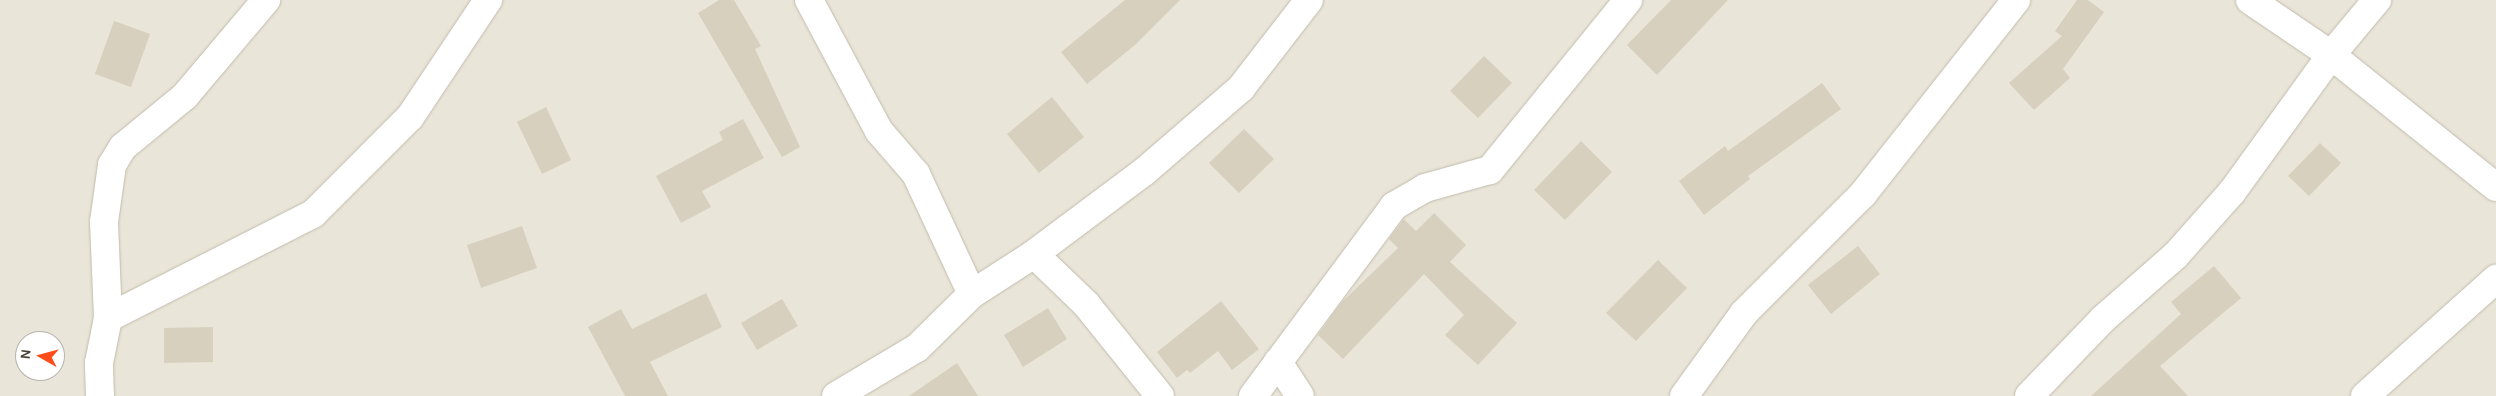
<!DOCTYPE html>
<style>
body{margin:0}
#map{position:relative;width:2496px;height:396px;overflow:hidden;background:#f5f3ea;font-family:Karla,sans-serif}
div>[style]{position:absolute}
.residential>*{inset:0;background:#e9e5d8}
.building>*{inset:0;background:#d7d0bf}
.roads{filter:drop-shadow(0 0 1px #c1bbac) drop-shadow(0 0 1px #c1bbac)}
.minor>*{height:28px;margin:-14px;padding:0 14px;transform-origin:14px;border-radius:14px;background:#fff}
span{translate:-50% -50%;white-space:nowrap;text-align:center;line-height:1.15;-webkit-text-stroke:4px #fff;paint-order:stroke}
.north{position:absolute;left:15px;top:331px;width:50px;height:50px;box-sizing:border-box;background:#fff;border:1px solid #b7b4af;border-radius:50%;rotate:277deg;font-size:14px;font-weight:700;line-height:20px;text-align:center;color:#4a4438}
.north::after{content:'';display:block;margin:auto;width:18px;height:22px;background:#fe4d18;clip-path:polygon(50% 0,100% 100%,50% 72%,0 100%)}
</style>
<div id="map">
<div class="residential">
<div style="clip-path:polygon(evenodd,0 0,2496px 0,2496px 396px,0 396px,0 0,25px 341px,55px 341px,55px 371px,25px 371px,25px 341px)"></div>
</div>
<div class="building">
<div style="clip-path:polygon(719px 0,734px 0,761px 46px,755px 49px,800px 147px,782px 157px,698px 13px)"></div>
<div style="clip-path:polygon(1125px 0,1180px 0,1135px 45px,1087px 84px,1061px 52px)"></div>
<div style="clip-path:polygon(1671px 0,1728px 0,1657px 75px,1627px 45px)"></div>
<div style="clip-path:polygon(2077px 0,2088px 0,2104px 12px,2063px 69px,2070px 78px,2034px 110px,2009px 83px,2062px 36px,2055px 31px)"></div>
<div style="clip-path:polygon(114px 21px,150px 34px,131px 87px,95px 74px)"></div>
<div style="clip-path:polygon(1484px 56px,1512px 83px,1478px 118px,1450px 91px)"></div>
<div style="clip-path:polygon(1822px 83px,1841px 109px,1748px 176px,1750px 179px,1704px 215px,1679px 181px,1725px 146px,1728px 151px)"></div>
<div style="clip-path:polygon(1052px 97px,1084px 137px,1039px 173px,1007px 134px)"></div>
<div style="clip-path:polygon(546px 107px,571px 160px,542px 174px,517px 122px)"></div>
<div style="clip-path:polygon(743px 119px,764px 158px,702px 191px,711px 207px,681px 223px,656px 176px,723px 140px,719px 132px)"></div>
<div style="clip-path:polygon(1244px 129px,1274px 159px,1239px 193px,1209px 163px)"></div>
<div style="clip-path:polygon(1581px 141px,1612px 172px,1565px 220px,1534px 190px)"></div>
<div style="clip-path:polygon(2320px 143px,2341px 163px,2309px 196px,2288px 176px)"></div>
<div style="clip-path:polygon(1434px 213px,1466px 245px,1450px 262px,1517px 323px,1478px 365px,1445px 335px,1464px 315px,1424px 274px,1343px 359px,1318px 335px,1341px 303px,1398px 248px,1389px 239px,1404px 219px,1416px 231px)"></div>
<div style="clip-path:polygon(522px 226px,537px 268px,481px 288px,467px 245px)"></div>
<div style="clip-path:polygon(1858px 246px,1880px 274px,1831px 314px,1808px 285px)"></div>
<div style="clip-path:polygon(1658px 260px,1687px 288px,1636px 341px,1606px 313px)"></div>
<div style="clip-path:polygon(2214px 266px,2241px 298px,2160px 366px,2188px 396px,2091px 396px,2181px 314px,2171px 302px)"></div>
<div style="clip-path:polygon(706px 293px,722px 327px,650px 362px,668px 396px,625px 396px,588px 327px,621px 309px,632px 329px)"></div>
<div style="clip-path:polygon(782px 299px,798px 326px,757px 350px,741px 323px)"></div>
<div style="clip-path:polygon(1221px 301px,1259px 349px,1232px 370px,1218px 351px,1190px 373px,1187px 370px,1177px 378px,1157px 352px)"></div>
<div style="clip-path:polygon(1048px 308px,1067px 339px,1023px 367px,1004px 335px)"></div>
<div style="clip-path:polygon(213px 327px,213px 362px,164px 363px,164px 328px)"></div>
<div style="clip-path:polygon(957px 363px,978px 396px,909px 396px)"></div>
</div>
<div class="roads">
<div class="minor">
<div style="left:809px;top:0;width:149px;rotate:61.9deg"></div>
<div style="left:879px;top:131px;width:57px;rotate:49.3deg"></div>
<div style="left:916px;top:174px;width:132px;rotate:65deg"></div>
<div style="left:2250px;top:0;width:98px;rotate:34.2deg"></div>
<div style="left:2331px;top:55px;width:211px;rotate:38.7deg"></div>
<div style="left:1034px;top:254px;width:72px;rotate:43.9deg"></div>
<div style="left:1086px;top:304px;width:118px;rotate:51.2deg"></div>
<div style="left:108px;top:318px;width:230px;rotate:-26.9deg"></div>
<div style="left:313px;top:214px;width:137px;rotate:-45deg"></div>
<div style="left:410px;top:117px;width:141px;rotate:-56.3deg"></div>
<div style="left:1278px;top:362px;width:40px;rotate:57.1deg"></div>
<div style="left:100px;top:396px;width:33px;rotate:-92deg"></div>
<div style="left:99px;top:363px;width:46px;rotate:-78.7deg"></div>
<div style="left:108px;top:318px;width:96px;rotate:-92.4deg"></div>
<div style="left:104px;top:222px;width:58px;rotate:-82deg"></div>
<div style="left:112px;top:165px;width:21px;rotate:-59deg"></div>
<div style="left:123px;top:147px;width:80px;rotate:-39.4deg"></div>
<div style="left:185px;top:96px;width:126px;rotate:-49.8deg"></div>
<div style="left:836px;top:396px;width:94px;rotate:-30.7deg"></div>
<div style="left:917px;top:348px;width:77px;rotate:-44.5deg"></div>
<div style="left:972px;top:294px;width:74px;rotate:-32.8deg"></div>
<div style="left:1034px;top:254px;width:139px;rotate:-36.8deg"></div>
<div style="left:1145px;top:171px;width:127px;rotate:-40.8deg"></div>
<div style="left:1241px;top:88px;width:111px;rotate:-52.3deg"></div>
<div style="left:1253px;top:396px;width:237px;rotate:-53.4deg"></div>
<div style="left:1394px;top:206px;width:36px;rotate:-30deg"></div>
<div style="left:1425px;top:188px;width:67px;rotate:-15.5deg"></div>
<div style="left:1490px;top:170px;width:219px;rotate:-50.9deg"></div>
<div style="left:1684px;top:396px;width:102px;rotate:-54.1deg"></div>
<div style="left:1744px;top:313px;width:168px;rotate:-45deg"></div>
<div style="left:1863px;top:194px;width:247px;rotate:-51.7deg"></div>
<div style="left:2029px;top:396px;width:107px;rotate:-46.1deg"></div>
<div style="left:2103px;top:319px;width:97px;rotate:-41.2deg"></div>
<div style="left:2176px;top:255px;width:84px;rotate:-48.4deg"></div>
<div style="left:2232px;top:192px;width:169px;rotate:-54.1deg"></div>
<div style="left:2331px;top:55px;width:72px;rotate:-50.1deg"></div>
<div style="left:2365px;top:396px;width:176px;rotate:-41.8deg"></div>
</div>
</div>
<div class="north">N</div>
</div>
